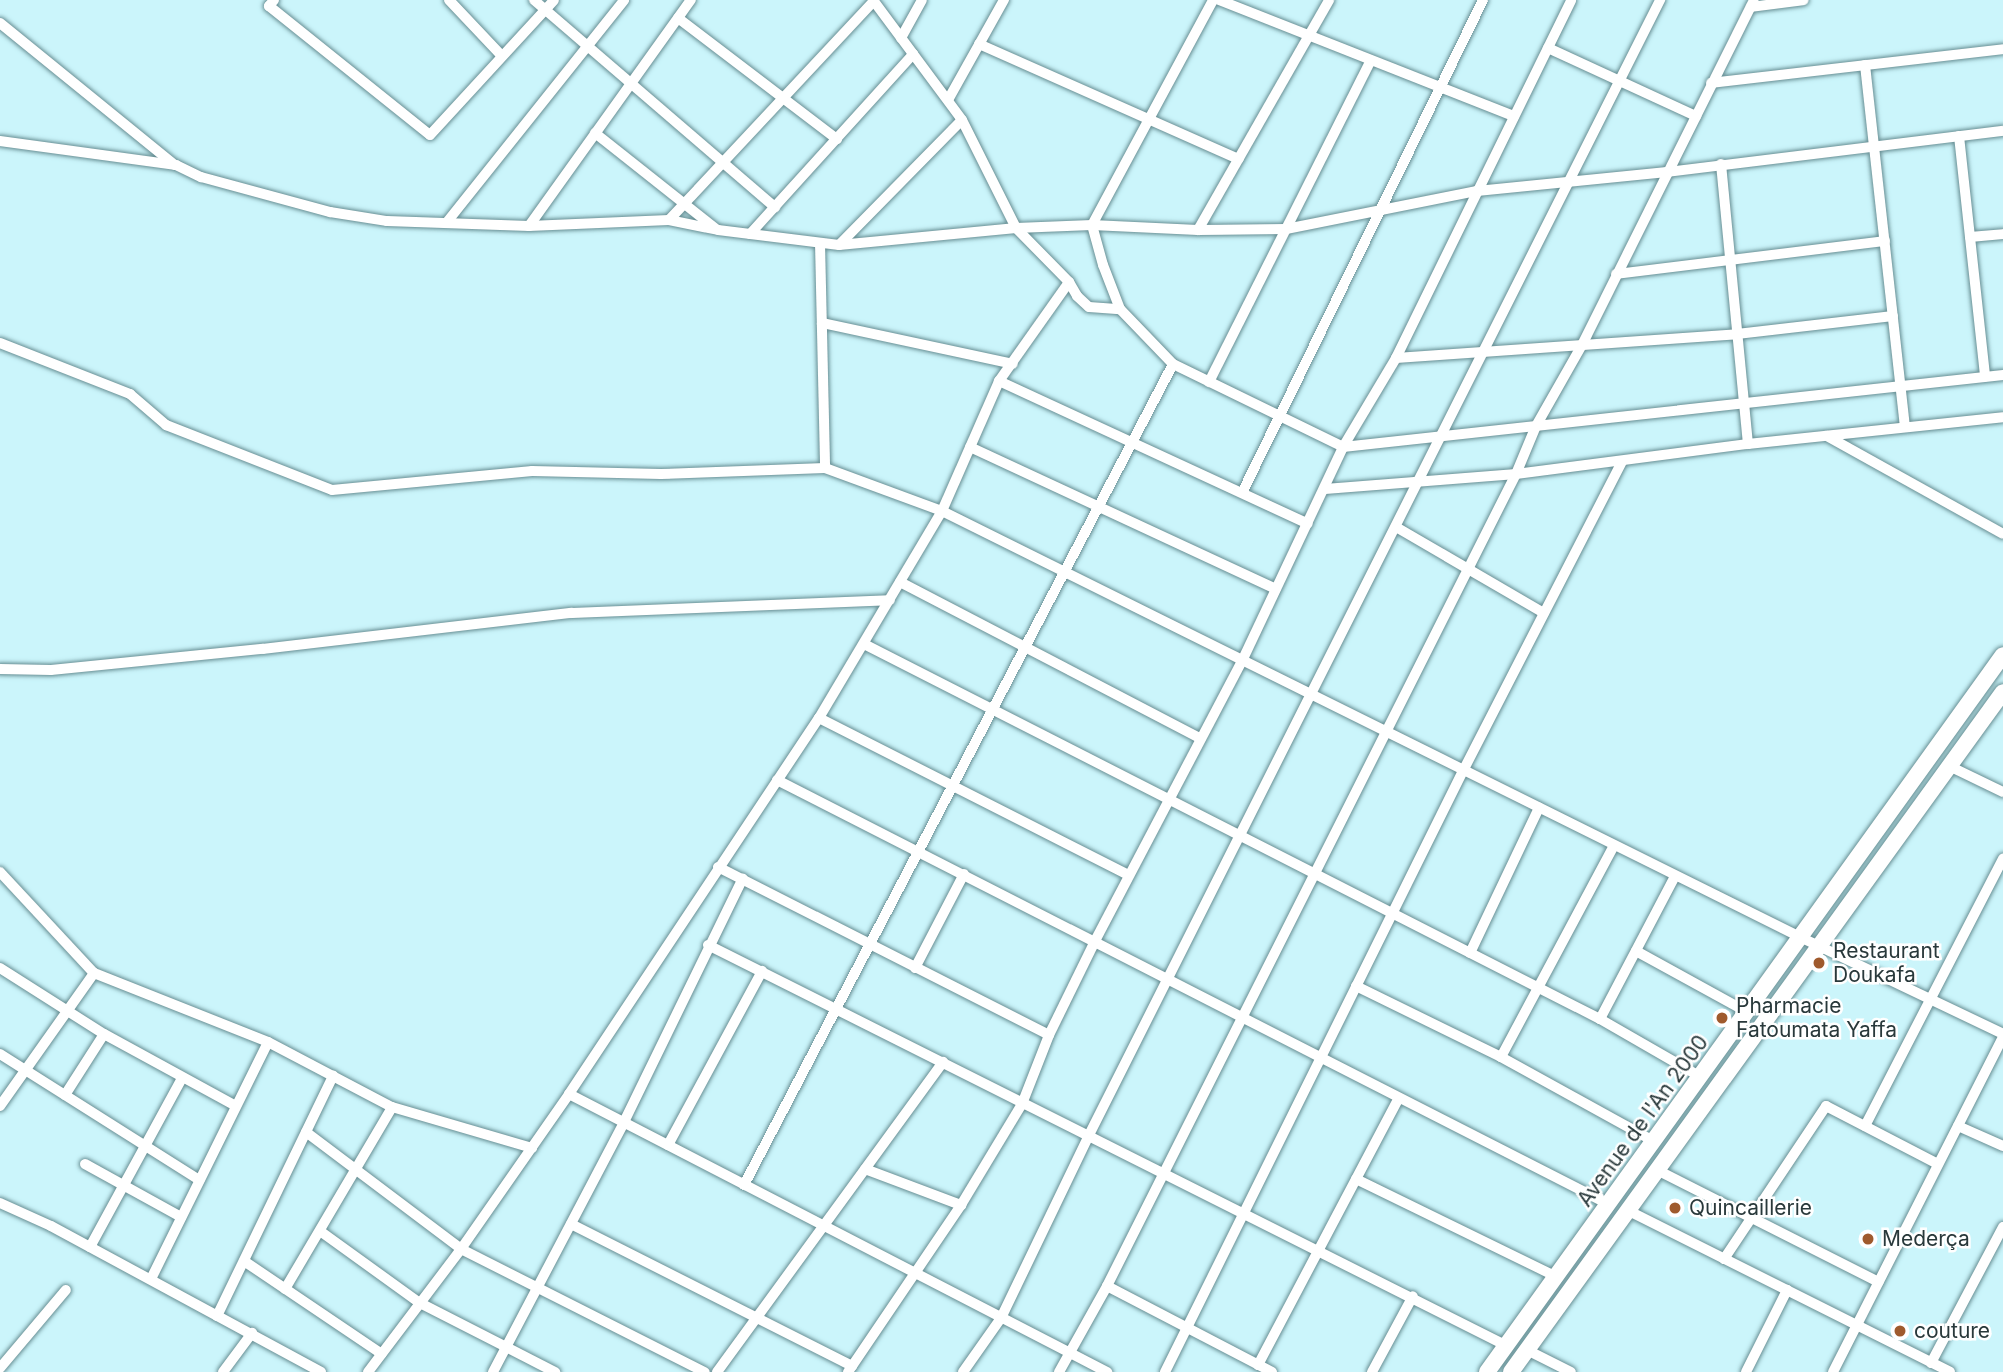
<!DOCTYPE html>
<meta charset="utf-8">
<style>
body{margin:0}
#map{position:relative;width:2003px;height:1372px;overflow:hidden;background:#cbf5fb;font-family:Inter,sans-serif}
div>[style]{position:absolute}
.roads{filter:drop-shadow(0 0 2px #678e93) drop-shadow(0 0 2px #678e93)}
.minor>*{height:10px;margin:-5px;padding:0 5px;transform-origin:5px;border-radius:5px;background:#fff}
.primary>*{height:16px;margin:-8px;padding:0 8px;transform-origin:8px;border-radius:8px;background:#fff}
.dots>*{width:19px;height:19px;translate:-50% -50%;box-sizing:border-box;border:4px solid #fff;border-radius:50%}
span{translate:-50% -50%;white-space:nowrap;text-align:center;line-height:1.15;-webkit-text-stroke:5px #fff;paint-order:stroke}
.poi-label{font-size:21px;color:#29393b}
.left{translate:0 -50%;text-align:left}
.street-label{font-size:21px;color:#29393b}
</style>
<div id="map">
<div class="roads">
<div class="minor">
<div style="left:274px;top:0;width:8px;rotate:130deg"></div>
<div style="left:269px;top:6px;width:206px;rotate:38.7deg"></div>
<div style="left:430px;top:135px;width:183px;rotate:-47.4deg"></div>
<div style="left:449px;top:0;width:77px;rotate:46.6deg"></div>
<div style="left:534px;top:0;width:318px;rotate:40.7deg"></div>
<div style="left:873px;top:0;width:149px;rotate:53.4deg"></div>
<div style="left:962px;top:120px;width:121px;rotate:63.4deg"></div>
<div style="left:1016px;top:228px;width:76px;rotate:45.5deg"></div>
<div style="left:1069px;top:282px;width:16px;rotate:60deg"></div>
<div style="left:1077px;top:296px;width:16px;rotate:43deg"></div>
<div style="left:1089px;top:307px;width:31px;rotate:4deg"></div>
<div style="left:1120px;top:309px;width:76px;rotate:46.1deg"></div>
<div style="left:1173px;top:364px;width:189px;rotate:26deg"></div>
<div style="left:1343px;top:447px;width:664px;rotate:-6.23deg"></div>
<div style="left:1219px;top:0;width:317px;rotate:21.5deg"></div>
<div style="left:1751px;top:7px;width:53px;rotate:-7.5deg"></div>
<div style="left:678px;top:18px;width:200px;rotate:37.3deg"></div>
<div style="left:0;top:23px;width:225px;rotate:39.1deg"></div>
<div style="left:901px;top:38px;width:43px;rotate:-61.1deg"></div>
<div style="left:979px;top:44px;width:284px;rotate:23.9deg"></div>
<div style="left:1548px;top:48px;width:163px;rotate:24.7deg"></div>
<div style="left:1865px;top:65px;width:363px;rotate:83.7deg"></div>
<div style="left:1711px;top:83px;width:294px;rotate:-6.6deg"></div>
<div style="left:948px;top:100px;width:115px;rotate:-60.8deg"></div>
<div style="left:595px;top:133px;width:153px;rotate:38.4deg"></div>
<div style="left:1959px;top:136px;width:242px;rotate:83.8deg"></div>
<div style="left:0;top:141px;width:178px;rotate:7.8deg"></div>
<div style="left:176px;top:165px;width:28px;rotate:26deg"></div>
<div style="left:201px;top:177px;width:134px;rotate:15.2deg"></div>
<div style="left:330px;top:212px;width:58px;rotate:9deg"></div>
<div style="left:387px;top:221px;width:142px;rotate:2deg"></div>
<div style="left:529px;top:226px;width:140px;rotate:-2.5deg"></div>
<div style="left:669px;top:220px;width:50px;rotate:11.5deg"></div>
<div style="left:718px;top:230px;width:122px;rotate:7.1deg"></div>
<div style="left:839px;top:245px;width:178px;rotate:-5.5deg"></div>
<div style="left:1016px;top:228px;width:76px;rotate:-2.3deg"></div>
<div style="left:1092px;top:225px;width:106px;rotate:2.7deg"></div>
<div style="left:1198px;top:230px;width:88px;rotate:-0.7deg"></div>
<div style="left:1286px;top:229px;width:195px;rotate:-11.3deg"></div>
<div style="left:1477px;top:191px;width:191px;rotate:-5.7deg"></div>
<div style="left:1667px;top:172px;width:338px;rotate:-7deg"></div>
<div style="left:1721px;top:164px;width:281px;rotate:84.5deg"></div>
<div style="left:669px;top:220px;width:300px;rotate:-46.9deg"></div>
<div style="left:447px;top:222px;width:284px;rotate:-51.4deg"></div>
<div style="left:529px;top:226px;width:278px;rotate:-54.4deg"></div>
<div style="left:1198px;top:230px;width:265px;rotate:-60.3deg"></div>
<div style="left:750px;top:234px;width:243px;rotate:-47.8deg"></div>
<div style="left:1970px;top:237px;width:33px;rotate:-5deg"></div>
<div style="left:820px;top:243px;width:225px;rotate:88.7deg"></div>
<div style="left:839px;top:245px;width:175px;rotate:-45.5deg"></div>
<div style="left:1616px;top:274px;width:271px;rotate:-7deg"></div>
<div style="left:1120px;top:309px;width:47px;rotate:-111.1deg"></div>
<div style="left:1103px;top:265px;width:41px;rotate:-105.4deg"></div>
<div style="left:1092px;top:225px;width:255px;rotate:-61.7deg"></div>
<div style="left:822px;top:323px;width:195px;rotate:12.1deg"></div>
<div style="left:0;top:343px;width:140px;rotate:21.4deg"></div>
<div style="left:130px;top:394px;width:48px;rotate:40.7deg"></div>
<div style="left:166px;top:425px;width:178px;rotate:21.4deg"></div>
<div style="left:332px;top:490px;width:201px;rotate:-5.4deg"></div>
<div style="left:532px;top:471px;width:129px;rotate:1.3deg"></div>
<div style="left:661px;top:474px;width:164px;rotate:-2.1deg"></div>
<div style="left:825px;top:468px;width:125px;rotate:20.2deg"></div>
<div style="left:942px;top:511px;width:958px;rotate:26.4deg"></div>
<div style="left:1800px;top:937px;width:225px;rotate:25.5deg"></div>
<div style="left:1396px;top:358px;width:342px;rotate:-4deg"></div>
<div style="left:1737px;top:334px;width:157px;rotate:-6.6deg"></div>
<div style="left:999px;top:381px;width:340px;rotate:24.8deg"></div>
<div style="left:1209px;top:382px;width:360px;rotate:-63.3deg"></div>
<div style="left:1827px;top:436px;width:201px;rotate:29.1deg"></div>
<div style="left:970px;top:447px;width:337px;rotate:24.9deg"></div>
<div style="left:1325px;top:489px;width:192px;rotate:-4.5deg"></div>
<div style="left:1516px;top:474px;width:234px;rotate:-7.4deg"></div>
<div style="left:1748px;top:444px;width:256px;rotate:-6deg"></div>
<div style="left:1242px;top:493px;width:549px;rotate:-63.95deg"></div>
<div style="left:1396px;top:527px;width:171px;rotate:30.2deg"></div>
<div style="left:900px;top:582px;width:338px;rotate:27.5deg"></div>
<div style="left:864px;top:644px;width:826px;rotate:27deg"></div>
<div style="left:1600px;top:1019px;width:116px;rotate:29.9deg"></div>
<div style="left:0;top:669px;width:51px;rotate:1.1deg"></div>
<div style="left:51px;top:670px;width:213px;rotate:-5.7deg"></div>
<div style="left:263px;top:649px;width:310px;rotate:-6.7deg"></div>
<div style="left:571px;top:613px;width:319px;rotate:-2.3deg"></div>
<div style="left:819px;top:718px;width:347px;rotate:26.9deg"></div>
<div style="left:1949px;top:766px;width:60px;rotate:25.7deg"></div>
<div style="left:777px;top:780px;width:933px;rotate:27.03deg"></div>
<div style="left:718px;top:867px;width:371px;rotate:26.9deg"></div>
<div style="left:0;top:872px;width:138px;rotate:47.1deg"></div>
<div style="left:94px;top:973px;width:187px;rotate:21.6deg"></div>
<div style="left:268px;top:1042px;width:140px;rotate:27.7deg"></div>
<div style="left:392px;top:1107px;width:146px;rotate:16.3deg"></div>
<div style="left:708px;top:945px;width:894px;rotate:26.65deg"></div>
<div style="left:1636px;top:951px;width:127px;rotate:28.8deg"></div>
<div style="left:1470px;top:953px;width:161px;rotate:-64.6deg"></div>
<div style="left:0;top:968px;width:123px;rotate:32.4deg"></div>
<div style="left:104px;top:1034px;width:150px;rotate:28.6deg"></div>
<div style="left:915px;top:968px;width:106px;rotate:-62.5deg"></div>
<div style="left:1356px;top:986px;width:161px;rotate:26.1deg"></div>
<div style="left:1501px;top:1057px;width:176px;rotate:28.9deg"></div>
<div style="left:1600px;top:1019px;width:161px;rotate:-62.3deg"></div>
<div style="left:0;top:1054px;width:236px;rotate:32.3deg"></div>
<div style="left:1501px;top:1057px;width:240px;rotate:-61.9deg"></div>
<div style="left:569px;top:1094px;width:606px;rotate:27.33deg"></div>
<div style="left:65px;top:1095px;width:72px;rotate:-57.4deg"></div>
<div style="left:0;top:1106px;width:163px;rotate:-54.7deg"></div>
<div style="left:1865px;top:1126px;width:301px;rotate:-62.7deg"></div>
<div style="left:1958px;top:1126px;width:49px;rotate:24deg"></div>
<div style="left:306px;top:1132px;width:194px;rotate:37deg"></div>
<div style="left:461px;top:1249px;width:273px;rotate:26.8deg"></div>
<div style="left:668px;top:1145px;width:198px;rotate:-61.6deg"></div>
<div style="left:85px;top:1164px;width:110px;rotate:28.9deg"></div>
<div style="left:865px;top:1169px;width:103px;rotate:20.6deg"></div>
<div style="left:1659px;top:1171px;width:246px;rotate:26.8deg"></div>
<div style="left:1356px;top:1179px;width:221px;rotate:26deg"></div>
<div style="left:744px;top:1185px;width:926px;rotate:-62.41deg"></div>
<div style="left:0;top:1203px;width:56px;rotate:24.3deg"></div>
<div style="left:51px;top:1226px;width:307px;rotate:28.4deg"></div>
<div style="left:1629px;top:1211px;width:359px;rotate:26.6deg"></div>
<div style="left:571px;top:1224px;width:315px;rotate:26.8deg"></div>
<div style="left:320px;top:1231px;width:123px;rotate:35.8deg"></div>
<div style="left:420px;top:1303px;width:152px;rotate:27.1deg"></div>
<div style="left:90px;top:1247px;width:192px;rotate:-61.4deg"></div>
<div style="left:1724px;top:1259px;width:184px;rotate:-56.3deg"></div>
<div style="left:1826px;top:1106px;width:126px;rotate:27.4deg"></div>
<div style="left:244px;top:1261px;width:166px;rotate:34deg"></div>
<div style="left:151px;top:1279px;width:264px;rotate:-63.7deg"></div>
<div style="left:1107px;top:1286px;width:186px;rotate:27.5deg"></div>
<div style="left:285px;top:1289px;width:211px;rotate:-59.5deg"></div>
<div style="left:217px;top:1316px;width:267px;rotate:-64.2deg"></div>
<div style="left:1527px;top:1350px;width:49px;rotate:26.6deg"></div>
<div style="left:1931px;top:1363px;width:154px;rotate:-62.1deg"></div>
<div style="left:1258px;top:1365px;width:302px;rotate:-62.2deg"></div>
<div style="left:0;top:1368px;width:102px;rotate:-49.8deg"></div>
<div style="left:223px;top:1372px;width:49px;rotate:-53.4deg"></div>
<div style="left:368px;top:1372px;width:154px;rotate:-52.9deg"></div>
<div style="left:461px;top:1249px;width:189px;rotate:-55.1deg"></div>
<div style="left:569px;top:1094px;width:452px;rotate:-56.4deg"></div>
<div style="left:819px;top:718px;width:241px;rotate:-59.3deg"></div>
<div style="left:942px;top:511px;width:142px;rotate:-66.3deg"></div>
<div style="left:999px;top:381px;width:121px;rotate:-54.7deg"></div>
<div style="left:493px;top:1372px;width:282px;rotate:-62.3deg"></div>
<div style="left:624px;top:1122px;width:271px;rotate:-64deg"></div>
<div style="left:717px;top:1372px;width:384px;rotate:-53.9deg"></div>
<div style="left:848px;top:1372px;width:202px;rotate:-55.9deg"></div>
<div style="left:961px;top:1205px;width:118px;rotate:-58.9deg"></div>
<div style="left:1022px;top:1104px;width:74px;rotate:-68.6deg"></div>
<div style="left:1049px;top:1035px;width:105px;rotate:-63.9deg"></div>
<div style="left:1095px;top:941px;width:316px;rotate:-62.3deg"></div>
<div style="left:1242px;top:661px;width:237px;rotate:-64.7deg"></div>
<div style="left:1343px;top:447px;width:104px;rotate:-59.2deg"></div>
<div style="left:1396px;top:358px;width:398px;rotate:-63.9deg"></div>
<div style="left:963px;top:1372px;width:66px;rotate:-54.9deg"></div>
<div style="left:1001px;top:1318px;width:203px;rotate:-64.3deg"></div>
<div style="left:1089px;top:1135px;width:1271px;rotate:-63.29deg"></div>
<div style="left:1059px;top:1372px;width:98px;rotate:-60.8deg"></div>
<div style="left:1107px;top:1286px;width:909px;rotate:-63.27deg"></div>
<div style="left:1516px;top:474px;width:52px;rotate:-67.4deg"></div>
<div style="left:1536px;top:426px;width:93px;rotate:-60.4deg"></div>
<div style="left:1582px;top:345px;width:385px;rotate:-63.5deg"></div>
<div style="left:1165px;top:1372px;width:671px;rotate:-63.63deg"></div>
<div style="left:1463px;top:771px;width:348px;rotate:-62.8deg"></div>
<div style="left:1372px;top:1372px;width:86px;rotate:-61.7deg"></div>
<div style="left:1746px;top:1372px;width:92px;rotate:-63.4deg"></div>
<div style="left:1833px;top:1372px;width:376px;rotate:-63.1deg"></div>
</div>
<div class="primary">
<div style="left:1487px;top:1372px;width:883px;rotate:-54.26deg"></div>
<div style="left:1511px;top:1372px;width:839px;rotate:-54.11deg"></div>
</div>
</div>
<div class="dots">
<div style="left:1819px;top:963px;background:#9f5a2d"></div>
<div style="left:1722px;top:1018px;background:#9f5a2d"></div>
<div style="left:1675px;top:1208px;background:#9f5a2d"></div>
<div style="left:1868px;top:1239px;background:#9f5a2d"></div>
<div style="left:1900px;top:1331px;background:#9f5a2d"></div>
</div>
<div class="poi-label">
<span class="left" style="left:1833px;top:963px">Restaurant<br>Doukafa</span>
<span class="left" style="left:1736px;top:1018px">Pharmacie<br>Fatoumata Yaffa</span>
<span class="left" style="left:1689px;top:1208px">Quincaillerie</span>
<span class="left" style="left:1882px;top:1239px">Mederça</span>
<span class="left" style="left:1914px;top:1331px">couture</span>
</div>
<div class="street-label">
<span style="left:1643px;top:1121px;rotate:-54deg">Avenue de l'An 2000</span>
</div>
</div>
